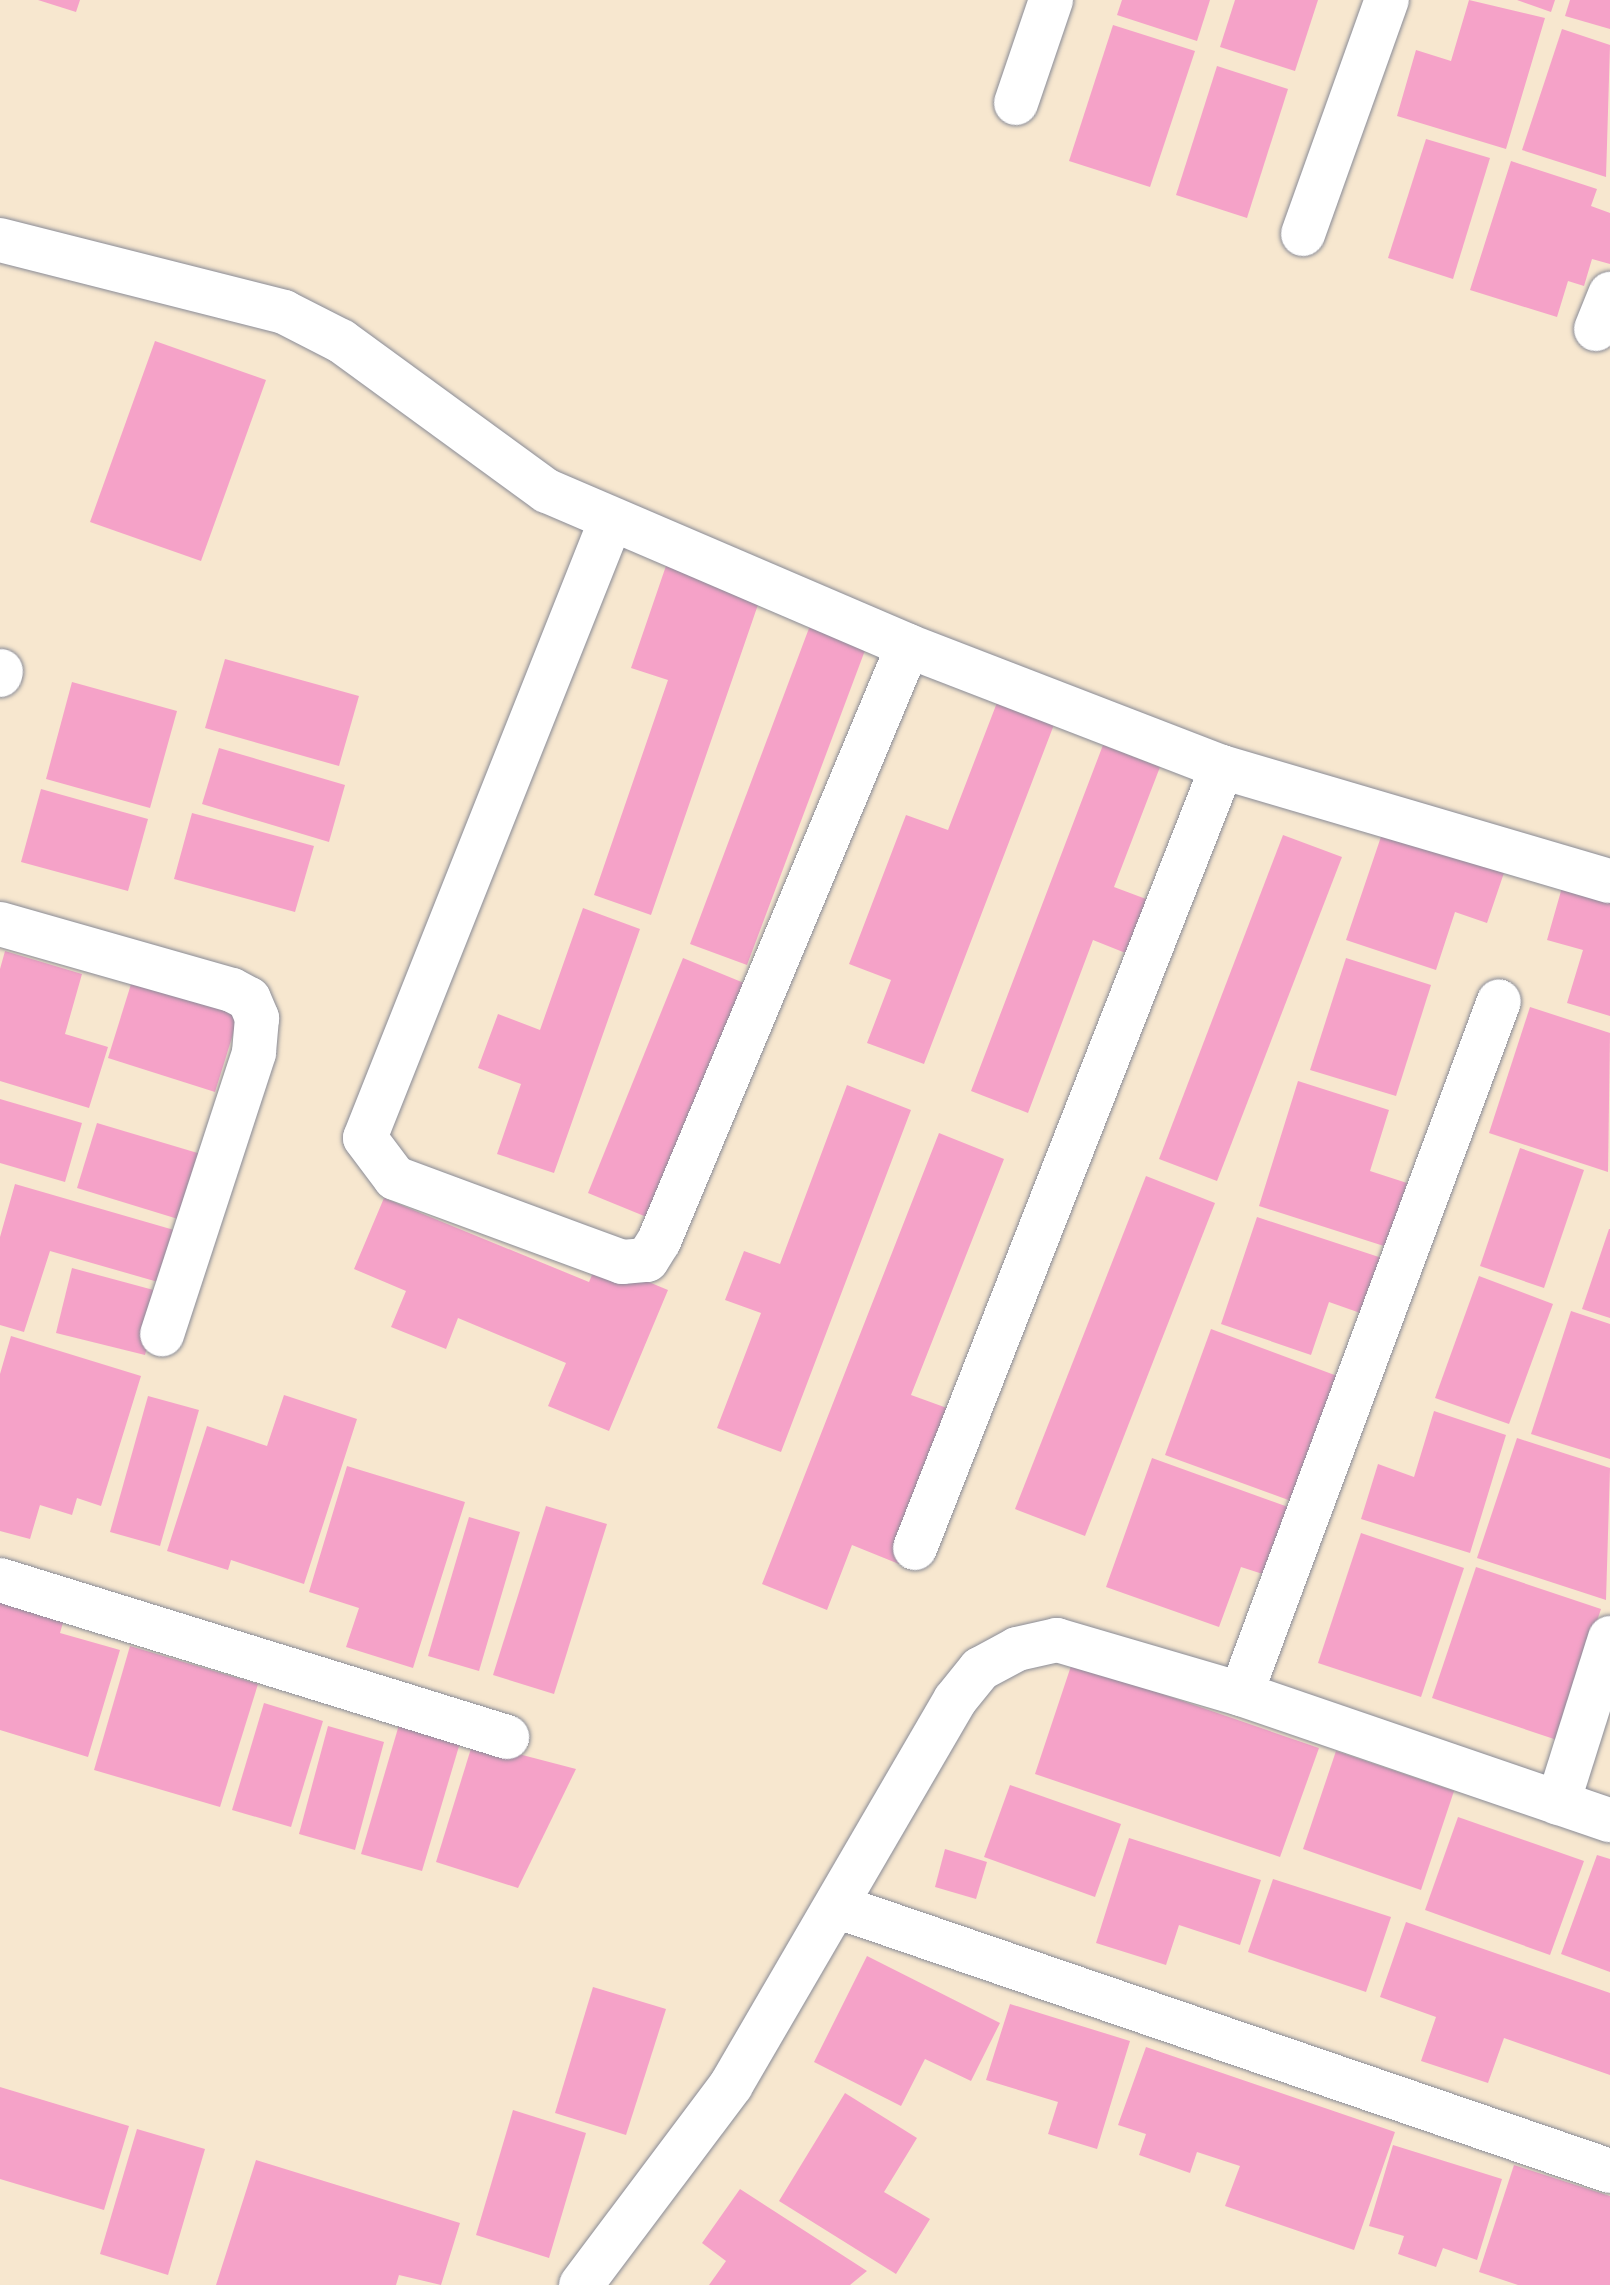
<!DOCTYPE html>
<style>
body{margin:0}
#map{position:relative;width:1610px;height:2285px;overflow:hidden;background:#f7e7cf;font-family:"Comic Neue",sans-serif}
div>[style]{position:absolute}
.building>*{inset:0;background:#f5a2c8}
.roads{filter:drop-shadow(0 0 2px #898b96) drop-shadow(0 0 2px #898b96)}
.minor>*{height:44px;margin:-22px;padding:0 22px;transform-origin:22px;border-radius:22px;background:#fff}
span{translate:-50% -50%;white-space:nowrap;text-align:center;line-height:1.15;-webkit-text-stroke:7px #fcf5e5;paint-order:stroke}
</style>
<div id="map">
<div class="building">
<div style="clip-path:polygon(38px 0,80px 0,76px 12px)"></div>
<div style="clip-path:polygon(1122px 0,1210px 0,1197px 41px,1117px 15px)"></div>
<div style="clip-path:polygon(1235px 0,1318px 0,1295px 71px,1220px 47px)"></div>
<div style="clip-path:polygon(1469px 0,1545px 18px,1506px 149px,1397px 116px,1416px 50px,1451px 61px)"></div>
<div style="clip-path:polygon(1517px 0,1555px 0,1551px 12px)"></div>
<div style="clip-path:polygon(1570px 0,1610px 0,1610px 29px,1565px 16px)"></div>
<div style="clip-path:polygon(1113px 25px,1195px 51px,1150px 187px,1069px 161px)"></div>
<div style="clip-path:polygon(1562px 29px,1610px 45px,1606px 177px,1522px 150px)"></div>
<div style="clip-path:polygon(1217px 66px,1288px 89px,1247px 218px,1176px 195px)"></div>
<div style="clip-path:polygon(1426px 139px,1490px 158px,1453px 279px,1388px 258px)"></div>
<div style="clip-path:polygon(1511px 161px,1597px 189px,1591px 206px,1610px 213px,1610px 264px,1592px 259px,1584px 286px,1568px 281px,1557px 317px,1470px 290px)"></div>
<div style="clip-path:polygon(155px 341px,266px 380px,201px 561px,90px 522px)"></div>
<div style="clip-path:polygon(668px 560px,762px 593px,651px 915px,594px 895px,668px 680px,631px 668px)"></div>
<div style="clip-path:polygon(814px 615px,870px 637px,747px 965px,690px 944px)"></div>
<div style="clip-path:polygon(225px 659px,359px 696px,339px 766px,205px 728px)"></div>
<div style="clip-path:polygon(72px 682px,177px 711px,150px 808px,46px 779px)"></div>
<div style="clip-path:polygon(998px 700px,1055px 722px,924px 1064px,867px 1043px,891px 980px,849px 964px,906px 815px,948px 830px)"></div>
<div style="clip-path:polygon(1103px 745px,1160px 767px,1114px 887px,1154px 902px,1133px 956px,1093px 940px,1028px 1113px,971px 1091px)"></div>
<div style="clip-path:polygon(219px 748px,345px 785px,329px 842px,202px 804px)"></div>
<div style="clip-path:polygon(41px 789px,148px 819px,128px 891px,21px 862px)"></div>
<div style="clip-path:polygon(192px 813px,314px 846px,295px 912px,174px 879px)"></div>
<div style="clip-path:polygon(1387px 819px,1508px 861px,1487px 923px,1455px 912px,1436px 970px,1346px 940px)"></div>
<div style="clip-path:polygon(1283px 835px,1342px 857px,1217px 1181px,1159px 1159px)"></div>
<div style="clip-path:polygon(1563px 884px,1610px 899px,1610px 1016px,1567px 1003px,1583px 950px,1547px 940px)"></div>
<div style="clip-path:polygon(583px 908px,640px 929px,554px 1173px,497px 1154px,521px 1084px,478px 1068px,498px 1014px,540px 1030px)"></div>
<div style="clip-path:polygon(5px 951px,82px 974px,65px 1034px,108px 1047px,89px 1108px,0 1081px,0 969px)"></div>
<div style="clip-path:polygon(683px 958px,744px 983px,649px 1218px,588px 1193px)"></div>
<div style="clip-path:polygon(1346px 958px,1431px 985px,1396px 1096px,1310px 1070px)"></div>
<div style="clip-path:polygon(137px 965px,244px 999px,215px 1092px,108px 1058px)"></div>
<div style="clip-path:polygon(1530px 1007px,1610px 1033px,1608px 1172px,1489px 1133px)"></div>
<div style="clip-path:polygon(1298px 1081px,1389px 1110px,1370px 1171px,1407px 1183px,1387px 1247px,1259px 1206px)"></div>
<div style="clip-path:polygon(847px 1085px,911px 1110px,781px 1452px,717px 1428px,761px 1313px,725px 1300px,744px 1251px,780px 1264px)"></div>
<div style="clip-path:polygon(0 1099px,82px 1123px,65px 1182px,0 1163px)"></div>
<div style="clip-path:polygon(97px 1123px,211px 1157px,191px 1223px,77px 1188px)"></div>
<div style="clip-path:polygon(939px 1133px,1004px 1159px,911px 1395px,958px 1412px,899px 1564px,852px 1545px,827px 1610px,762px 1584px)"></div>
<div style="clip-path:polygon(1520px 1148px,1584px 1170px,1544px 1288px,1480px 1266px)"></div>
<div style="clip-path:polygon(1146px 1176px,1215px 1203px,1085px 1536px,1015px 1509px)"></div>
<div style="clip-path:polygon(15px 1184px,174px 1230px,158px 1282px,50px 1251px,24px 1332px,0 1325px,0 1237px)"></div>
<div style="clip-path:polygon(384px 1198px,589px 1282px,598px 1261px,668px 1290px,609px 1431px,548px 1406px,566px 1363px,458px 1318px,446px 1349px,391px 1327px,406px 1291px,354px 1269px)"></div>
<div style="clip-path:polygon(1257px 1217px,1385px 1259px,1366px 1315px,1329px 1302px,1311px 1355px,1221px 1324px)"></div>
<div style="clip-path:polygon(1609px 1229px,1610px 1229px,1610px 1318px,1582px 1309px)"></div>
<div style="clip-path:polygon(72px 1268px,161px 1292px,145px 1355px,56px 1333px)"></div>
<div style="clip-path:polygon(1479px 1276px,1553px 1304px,1509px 1424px,1435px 1398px)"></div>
<div style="clip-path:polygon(1571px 1311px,1610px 1324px,1610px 1459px,1531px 1434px)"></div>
<div style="clip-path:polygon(1211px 1329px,1348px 1380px,1302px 1505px,1165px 1455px)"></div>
<div style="clip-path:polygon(11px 1336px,141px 1376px,101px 1506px,77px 1498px,72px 1515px,40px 1505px,30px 1539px,0 1531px,0 1374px)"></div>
<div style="clip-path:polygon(284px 1395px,357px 1419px,304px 1584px,231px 1560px,228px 1570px,167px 1551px,207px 1426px,267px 1446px)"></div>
<div style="clip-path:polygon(148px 1396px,199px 1410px,160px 1546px,110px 1532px)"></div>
<div style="clip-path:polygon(1434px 1411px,1506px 1435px,1470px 1553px,1361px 1519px,1378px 1464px,1414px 1477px)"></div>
<div style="clip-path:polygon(1517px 1438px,1610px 1468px,1606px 1600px,1477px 1558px)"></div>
<div style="clip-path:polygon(1152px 1458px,1302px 1512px,1278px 1579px,1241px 1567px,1219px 1627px,1106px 1587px)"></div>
<div style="clip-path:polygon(347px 1466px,465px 1502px,413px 1668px,346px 1647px,359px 1608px,309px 1592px)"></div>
<div style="clip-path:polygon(546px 1506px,607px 1524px,554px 1694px,493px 1675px)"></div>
<div style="clip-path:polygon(469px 1517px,520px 1532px,479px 1671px,428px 1656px)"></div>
<div style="clip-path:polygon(1361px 1533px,1464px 1568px,1421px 1697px,1318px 1663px)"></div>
<div style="clip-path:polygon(1476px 1567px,1601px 1609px,1557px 1740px,1432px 1698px)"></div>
<div style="clip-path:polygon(0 1591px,66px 1612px,60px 1633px,120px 1650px,88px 1757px,0 1730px)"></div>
<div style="clip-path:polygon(130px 1646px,258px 1684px,220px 1807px,94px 1770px)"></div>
<div style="clip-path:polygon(1072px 1663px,1319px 1748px,1280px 1857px,1035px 1774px)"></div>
<div style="clip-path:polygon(264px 1703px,323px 1721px,291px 1827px,232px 1810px)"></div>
<div style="clip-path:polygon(401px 1718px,462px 1736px,422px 1871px,361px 1854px)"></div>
<div style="clip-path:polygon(328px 1726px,384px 1742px,355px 1850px,299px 1834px)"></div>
<div style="clip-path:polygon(473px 1742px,576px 1769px,518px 1888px,436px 1862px)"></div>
<div style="clip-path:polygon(1336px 1751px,1454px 1791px,1421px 1890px,1303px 1849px)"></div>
<div style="clip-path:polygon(1010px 1785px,1121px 1824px,1095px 1897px,984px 1857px)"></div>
<div style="clip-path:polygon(1458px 1817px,1584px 1861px,1550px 1955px,1425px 1910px)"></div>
<div style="clip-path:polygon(1129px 1838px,1261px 1880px,1240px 1945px,1179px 1925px,1166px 1965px,1096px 1943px)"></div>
<div style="clip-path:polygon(945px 1849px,987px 1862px,976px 1899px,935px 1887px)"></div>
<div style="clip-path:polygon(1597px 1855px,1610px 1859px,1610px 1972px,1561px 1954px)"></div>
<div style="clip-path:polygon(1273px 1879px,1391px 1917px,1366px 1992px,1248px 1952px)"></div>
<div style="clip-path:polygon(1406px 1922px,1610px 1993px,1610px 2075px,1504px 2038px,1488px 2083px,1421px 2061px,1436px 2017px,1380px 1997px)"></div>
<div style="clip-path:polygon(867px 1956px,1000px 2023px,971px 2081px,925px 2059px,901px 2106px,814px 2062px)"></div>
<div style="clip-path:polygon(593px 1987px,666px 2009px,626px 2135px,555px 2113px)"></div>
<div style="clip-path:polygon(1010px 2004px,1130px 2041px,1097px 2149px,1048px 2134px,1058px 2102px,986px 2080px)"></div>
<div style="clip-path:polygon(1146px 2047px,1395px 2132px,1354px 2250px,1225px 2206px,1240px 2166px,1197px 2152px,1190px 2173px,1139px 2155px,1146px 2134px,1118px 2125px)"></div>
<div style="clip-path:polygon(0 2087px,129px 2126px,104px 2210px,0 2179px)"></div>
<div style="clip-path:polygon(845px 2093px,917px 2138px,884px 2192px,930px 2219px,896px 2274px,779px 2201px)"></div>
<div style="clip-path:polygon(513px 2110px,586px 2133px,549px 2258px,476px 2235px)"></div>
<div style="clip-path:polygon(137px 2129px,205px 2149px,168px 2275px,100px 2254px)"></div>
<div style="clip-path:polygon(1393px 2145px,1502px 2179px,1477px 2260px,1443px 2248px,1436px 2267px,1398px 2254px,1404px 2236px,1369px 2226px)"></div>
<div style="clip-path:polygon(256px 2160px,460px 2223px,441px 2285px,399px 2275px,396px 2285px,216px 2285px)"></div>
<div style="clip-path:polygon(1514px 2165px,1610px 2196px,1610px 2285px,1518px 2285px,1479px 2272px)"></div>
<div style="clip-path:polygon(740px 2189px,867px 2271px,850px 2285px,709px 2285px,726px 2261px,702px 2243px)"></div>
</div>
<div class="roads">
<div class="minor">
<div style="left:1016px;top:103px;width:109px;rotate:-71.2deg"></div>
<div style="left:1303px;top:234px;width:249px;rotate:-70.3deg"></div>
<div style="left:0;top:240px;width:293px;rotate:14.2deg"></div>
<div style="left:284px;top:312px;width:64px;rotate:27deg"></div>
<div style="left:341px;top:341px;width:255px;rotate:36.1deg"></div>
<div style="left:547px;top:491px;width:393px;rotate:23.2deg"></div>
<div style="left:908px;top:646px;width:337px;rotate:21.1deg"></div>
<div style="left:1222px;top:767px;width:404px;rotate:16.4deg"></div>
<div style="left:1596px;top:329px;width:38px;rotate:-68deg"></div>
<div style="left:611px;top:520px;width:665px;rotate:111.71deg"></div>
<div style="left:365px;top:1138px;width:50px;rotate:53.1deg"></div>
<div style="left:395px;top:1178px;width:242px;rotate:20.3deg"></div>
<div style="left:622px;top:1262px;width:25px;rotate:-5deg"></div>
<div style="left:647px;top:1260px;width:22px;rotate:-58deg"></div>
<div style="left:659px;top:1241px;width:645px;rotate:-67.29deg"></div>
<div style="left:0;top:675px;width:4px;rotate:-76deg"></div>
<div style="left:0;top:924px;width:241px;rotate:15.9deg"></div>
<div style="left:232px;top:990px;width:19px;rotate:28deg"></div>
<div style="left:249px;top:999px;width:21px;rotate:67deg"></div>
<div style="left:257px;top:1018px;width:35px;rotate:95deg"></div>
<div style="left:254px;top:1053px;width:296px;rotate:108.1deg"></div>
<div style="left:915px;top:1548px;width:839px;rotate:-68.54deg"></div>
<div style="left:0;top:1580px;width:531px;rotate:17.21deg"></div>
<div style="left:1241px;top:1694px;width:739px;rotate:-69.58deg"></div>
<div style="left:1558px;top:1803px;width:173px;rotate:-72.5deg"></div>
<div style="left:836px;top:1906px;width:818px;rotate:18.9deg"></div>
<div style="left:581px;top:2285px;width:250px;rotate:-53.1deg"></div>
<div style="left:731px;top:2085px;width:445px;rotate:-59.8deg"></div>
<div style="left:955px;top:1700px;width:40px;rotate:-51deg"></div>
<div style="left:980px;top:1669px;width:42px;rotate:-28.4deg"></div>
<div style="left:1017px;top:1649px;width:41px;rotate:-12.7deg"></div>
<div style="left:1057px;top:1640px;width:192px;rotate:16.4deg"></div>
<div style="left:1241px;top:1694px;width:390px;rotate:18.9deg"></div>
</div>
</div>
</div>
